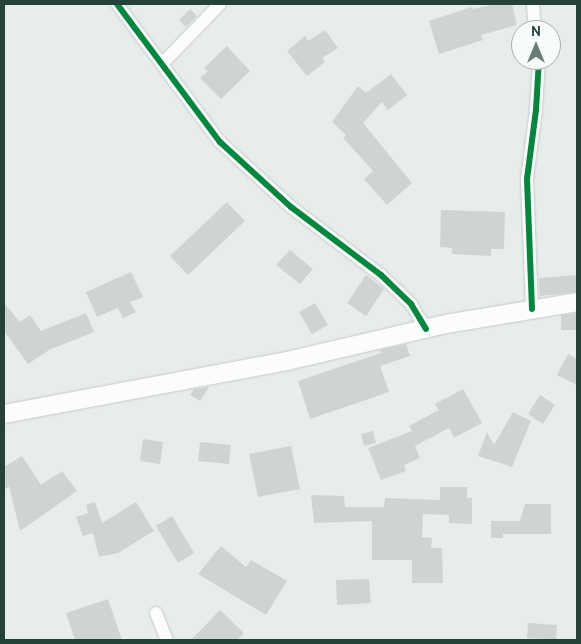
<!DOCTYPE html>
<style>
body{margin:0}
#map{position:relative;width:581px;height:644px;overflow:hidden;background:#e8edeb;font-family:Cabin,sans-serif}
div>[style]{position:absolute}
.building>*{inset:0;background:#cfd4d2}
.roads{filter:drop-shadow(0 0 1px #c5cac8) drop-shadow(0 0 1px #c5cac8)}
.minor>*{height:12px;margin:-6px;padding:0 6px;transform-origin:6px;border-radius:6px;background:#fcfcfc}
.secondary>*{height:18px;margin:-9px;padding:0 9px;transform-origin:9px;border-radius:9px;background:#fcfcfc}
.cycleway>*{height:6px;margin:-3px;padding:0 3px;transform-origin:3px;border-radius:3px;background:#00873e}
span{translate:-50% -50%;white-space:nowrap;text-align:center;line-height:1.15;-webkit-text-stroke:5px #f7fbf9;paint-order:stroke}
.frame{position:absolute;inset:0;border:5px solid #24423a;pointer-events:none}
.north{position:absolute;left:511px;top:20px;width:50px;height:50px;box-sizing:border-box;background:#f7fbf9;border:1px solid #a3b1ad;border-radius:50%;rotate:0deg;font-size:14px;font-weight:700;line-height:20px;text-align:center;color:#24423a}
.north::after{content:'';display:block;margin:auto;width:18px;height:22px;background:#697e78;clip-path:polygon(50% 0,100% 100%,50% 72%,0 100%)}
</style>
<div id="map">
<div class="building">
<div style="clip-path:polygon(495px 4px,512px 4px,517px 25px,481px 35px,483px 40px,439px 54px,429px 21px,472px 7px,473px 9px)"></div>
<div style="clip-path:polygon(190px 9px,197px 16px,186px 27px,179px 20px)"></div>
<div style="clip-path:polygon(325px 30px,338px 48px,322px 58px,325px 62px,307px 76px,287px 51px,305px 36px,308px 41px)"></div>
<div style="clip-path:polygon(227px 46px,250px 71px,221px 99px,200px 78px,208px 71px,204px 68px)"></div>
<div style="clip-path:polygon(391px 74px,407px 95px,388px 110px,382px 102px,363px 123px,412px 183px,387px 205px,364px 179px,373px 171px,343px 138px,346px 135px,332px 122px,358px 86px,366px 93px)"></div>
<div style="clip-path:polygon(227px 202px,245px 221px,188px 275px,170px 256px)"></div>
<div style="clip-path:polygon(441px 210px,505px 212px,504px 249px,491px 249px,491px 256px,452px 254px,452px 248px,440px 247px)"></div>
<div style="clip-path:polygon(290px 250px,313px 269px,300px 284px,276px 265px)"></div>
<div style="clip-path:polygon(131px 272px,143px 297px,130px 302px,136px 312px,123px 318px,118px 308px,97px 317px,86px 292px)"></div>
<div style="clip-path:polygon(366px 275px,384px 289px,366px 316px,347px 303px)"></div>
<div style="clip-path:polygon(577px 275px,577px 292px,540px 296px,539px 278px)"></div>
<div style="clip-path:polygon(4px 303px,20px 322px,30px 315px,41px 331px,86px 313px,94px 332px,49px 350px,28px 364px,4px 331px)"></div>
<div style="clip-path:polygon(315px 303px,328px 325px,312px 334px,299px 312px)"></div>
<div style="clip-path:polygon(577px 313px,577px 330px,561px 330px,561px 315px)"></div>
<div style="clip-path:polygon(406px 344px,410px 356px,380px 366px,389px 392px,310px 419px,298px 381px,381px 353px,380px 350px)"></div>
<div style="clip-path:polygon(568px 354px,577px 359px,577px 385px,557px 375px)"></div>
<div style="clip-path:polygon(209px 387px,200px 401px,190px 395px,194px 389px)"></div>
<div style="clip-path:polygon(463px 389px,482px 423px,454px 438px,449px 428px,415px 446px,420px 458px,404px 465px,406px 471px,381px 480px,368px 448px,412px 431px,409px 426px,439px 410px,435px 404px)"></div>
<div style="clip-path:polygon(540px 395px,555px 405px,543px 424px,528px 414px)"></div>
<div style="clip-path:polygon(513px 412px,531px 421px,512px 467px,478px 456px,487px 432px,494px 445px)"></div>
<div style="clip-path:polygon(373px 431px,376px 443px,364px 446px,361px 434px)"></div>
<div style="clip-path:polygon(143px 439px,163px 442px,160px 464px,140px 461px)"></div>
<div style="clip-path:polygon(200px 442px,231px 445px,229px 464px,198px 461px)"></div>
<div style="clip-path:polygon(291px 446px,300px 489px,258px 497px,249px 454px)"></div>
<div style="clip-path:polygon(22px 456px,41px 485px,62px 471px,77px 491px,20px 531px,9px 486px,4px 490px,4px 467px)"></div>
<div style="clip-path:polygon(440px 487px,467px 487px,467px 498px,472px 498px,472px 524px,449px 523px,449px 515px,423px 514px,422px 537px,432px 538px,431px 548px,442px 548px,443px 583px,412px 583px,412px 560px,372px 560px,372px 521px,314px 523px,311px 495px,344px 496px,345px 507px,384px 507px,385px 498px,440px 500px)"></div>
<div style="clip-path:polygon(95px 502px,102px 523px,136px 502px,154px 531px,118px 553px,99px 557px,93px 533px,83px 536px,76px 517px,88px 513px,86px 505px)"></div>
<div style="clip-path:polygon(525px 504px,551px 504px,551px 534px,503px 534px,503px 538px,491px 538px,491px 521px,520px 521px)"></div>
<div style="clip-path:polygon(172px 516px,194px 553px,178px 563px,156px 526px)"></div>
<div style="clip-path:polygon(221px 546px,246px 567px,251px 560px,287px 581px,266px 615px,198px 574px)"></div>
<div style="clip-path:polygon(369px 579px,371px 603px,337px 605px,336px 580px)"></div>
<div style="clip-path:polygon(108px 599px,122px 640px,75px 640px,66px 613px)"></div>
<div style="clip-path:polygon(220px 610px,244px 633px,237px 640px,191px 640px)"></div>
<div style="clip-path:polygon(528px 623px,557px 625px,556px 640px,527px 638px)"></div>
</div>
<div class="roads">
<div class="minor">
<div style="left:117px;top:4px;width:172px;rotate:53.3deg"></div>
<div style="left:220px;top:142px;width:96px;rotate:42.5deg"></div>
<div style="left:291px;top:207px;width:113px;rotate:37.1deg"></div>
<div style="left:381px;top:275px;width:42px;rotate:44deg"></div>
<div style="left:411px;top:304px;width:29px;rotate:59deg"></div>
<div style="left:533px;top:4px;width:26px;rotate:86deg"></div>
<div style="left:162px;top:64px;width:83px;rotate:-46deg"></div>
<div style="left:532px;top:309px;width:130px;rotate:-92.2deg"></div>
<div style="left:527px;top:179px;width:70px;rotate:-82.6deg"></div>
<div style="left:536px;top:110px;width:50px;rotate:-86.6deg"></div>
<div style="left:156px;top:613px;width:29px;rotate:68deg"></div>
</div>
<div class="secondary">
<div style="left:4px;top:414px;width:288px;rotate:-10.6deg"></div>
<div style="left:287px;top:361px;width:163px;rotate:-13.1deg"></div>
<div style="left:446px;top:324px;width:133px;rotate:-9.5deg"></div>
</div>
</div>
<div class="cycleway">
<div style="left:117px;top:4px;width:172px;rotate:53.3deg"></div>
<div style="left:220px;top:142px;width:96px;rotate:42.5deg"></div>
<div style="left:291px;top:207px;width:113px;rotate:37.1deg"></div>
<div style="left:381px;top:275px;width:42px;rotate:44deg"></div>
<div style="left:411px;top:304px;width:29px;rotate:59deg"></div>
<div style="left:532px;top:309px;width:130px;rotate:-92.2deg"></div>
<div style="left:527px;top:179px;width:70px;rotate:-82.6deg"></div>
<div style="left:536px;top:110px;width:50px;rotate:-86.6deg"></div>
</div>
<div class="frame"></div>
<div class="north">N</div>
</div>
